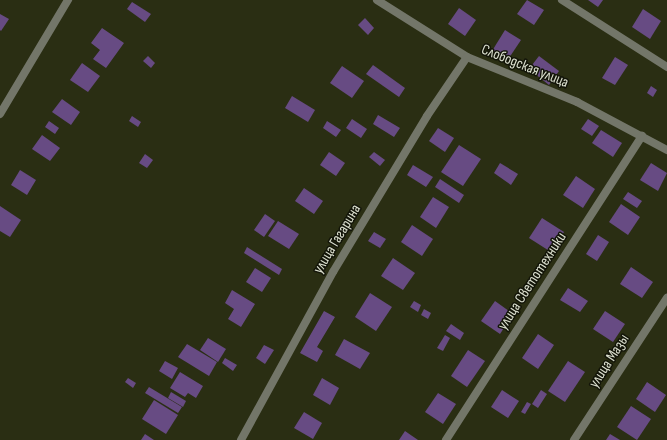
<!DOCTYPE html>
<meta charset="utf-8">
<style>
body{margin:0}
#map{position:relative;width:667px;height:440px;overflow:hidden;background:#2a2e13;font-family:"Sofia Sans Condensed",sans-serif}
div>[style]{position:absolute}
.building>*{inset:0;background:#674b83}
.street>*{height:8px;margin:-4px;padding:0 4px;transform-origin:4px;border-radius:4px;background:#737669}
span{translate:-50% -50%;white-space:nowrap;text-align:center;line-height:1.15;-webkit-text-stroke:3px #131509;paint-order:stroke}
.street-label{font-size:15px;color:#dce0cf}
</style>
<div id="map">
<div class="building">
<div style="clip-path:polygon(527px 0,544px 10px,534px 25px,517px 14px)"></div>
<div style="clip-path:polygon(588px 0,603px 0,598px 7px)"></div>
<div style="clip-path:polygon(132px 2px,151px 14px,145px 22px,127px 9px)"></div>
<div style="clip-path:polygon(459px 8px,476px 20px,465px 36px,448px 24px)"></div>
<div style="clip-path:polygon(643px 9px,661px 21px,650px 39px,632px 27px)"></div>
<div style="clip-path:polygon(0 14px,9px 19px,1px 31px,0 30px)"></div>
<div style="clip-path:polygon(365px 18px,374px 28px,368px 35px,358px 25px)"></div>
<div style="clip-path:polygon(102px 28px,124px 43px,106px 68px,93px 59px,100px 50px,91px 43px)"></div>
<div style="clip-path:polygon(505px 30px,521px 40px,507px 61px,492px 51px)"></div>
<div style="clip-path:polygon(148px 56px,155px 63px,151px 68px,143px 61px)"></div>
<div style="clip-path:polygon(539px 56px,559px 71px,549px 85px,529px 69px)"></div>
<div style="clip-path:polygon(615px 57px,628px 65px,615px 85px,602px 78px)"></div>
<div style="clip-path:polygon(82px 63px,100px 76px,88px 92px,70px 80px)"></div>
<div style="clip-path:polygon(373px 65px,405px 88px,399px 97px,366px 74px)"></div>
<div style="clip-path:polygon(342px 66px,364px 81px,352px 98px,330px 83px)"></div>
<div style="clip-path:polygon(651px 86px,657px 90px,653px 97px,647px 93px)"></div>
<div style="clip-path:polygon(292px 96px,315px 110px,308px 122px,285px 108px)"></div>
<div style="clip-path:polygon(62px 99px,80px 112px,71px 125px,52px 112px)"></div>
<div style="clip-path:polygon(378px 115px,400px 128px,394px 137px,373px 124px)"></div>
<div style="clip-path:polygon(132px 116px,141px 122px,138px 127px,129px 121px)"></div>
<div style="clip-path:polygon(352px 119px,367px 129px,361px 138px,346px 128px)"></div>
<div style="clip-path:polygon(588px 119px,599px 126px,592px 136px,581px 129px)"></div>
<div style="clip-path:polygon(49px 121px,59px 128px,55px 134px,45px 127px)"></div>
<div style="clip-path:polygon(327px 121px,341px 130px,336px 137px,323px 128px)"></div>
<div style="clip-path:polygon(438px 128px,454px 138px,445px 152px,429px 141px)"></div>
<div style="clip-path:polygon(601px 130px,622px 143px,613px 157px,592px 143px)"></div>
<div style="clip-path:polygon(42px 135px,60px 148px,50px 161px,32px 149px)"></div>
<div style="clip-path:polygon(459px 145px,481px 159px,463px 186px,441px 172px)"></div>
<div style="clip-path:polygon(329px 152px,345px 163px,336px 176px,320px 165px)"></div>
<div style="clip-path:polygon(374px 152px,385px 160px,380px 166px,369px 157px)"></div>
<div style="clip-path:polygon(145px 154px,153px 160px,147px 168px,139px 163px)"></div>
<div style="clip-path:polygon(500px 163px,518px 174px,511px 185px,494px 173px)"></div>
<div style="clip-path:polygon(651px 163px,667px 173px,658px 191px,640px 180px)"></div>
<div style="clip-path:polygon(413px 165px,433px 177px,426px 187px,407px 175px)"></div>
<div style="clip-path:polygon(20px 170px,36px 180px,27px 195px,11px 185px)"></div>
<div style="clip-path:polygon(576px 176px,595px 189px,583px 208px,563px 195px)"></div>
<div style="clip-path:polygon(440px 179px,464px 195px,459px 203px,435px 187px)"></div>
<div style="clip-path:polygon(304px 188px,323px 201px,314px 214px,295px 201px)"></div>
<div style="clip-path:polygon(628px 192px,642px 201px,637px 208px,623px 199px)"></div>
<div style="clip-path:polygon(433px 197px,449px 207px,436px 228px,420px 217px)"></div>
<div style="clip-path:polygon(621px 204px,640px 217px,628px 235px,609px 222px)"></div>
<div style="clip-path:polygon(0 206px,21px 220px,10px 237px,0 231px)"></div>
<div style="clip-path:polygon(265px 214px,275px 221px,264px 237px,254px 230px)"></div>
<div style="clip-path:polygon(542px 218px,564px 232px,551px 252px,529px 238px)"></div>
<div style="clip-path:polygon(278px 221px,299px 234px,289px 249px,268px 236px)"></div>
<div style="clip-path:polygon(412px 225px,433px 239px,422px 256px,401px 242px)"></div>
<div style="clip-path:polygon(374px 232px,386px 239px,380px 248px,368px 241px)"></div>
<div style="clip-path:polygon(598px 235px,609px 242px,597px 261px,586px 254px)"></div>
<div style="clip-path:polygon(247px 247px,282px 269px,279px 275px,244px 253px)"></div>
<div style="clip-path:polygon(393px 258px,415px 273px,403px 290px,381px 276px)"></div>
<div style="clip-path:polygon(631px 267px,653px 282px,642px 298px,620px 284px)"></div>
<div style="clip-path:polygon(255px 268px,271px 278px,262px 292px,246px 282px)"></div>
<div style="clip-path:polygon(568px 288px,588px 301px,580px 312px,560px 300px)"></div>
<div style="clip-path:polygon(232px 290px,255px 304px,241px 327px,228px 319px,234px 309px,225px 303px)"></div>
<div style="clip-path:polygon(370px 293px,392px 307px,376px 331px,355px 317px)"></div>
<div style="clip-path:polygon(414px 301px,421px 305px,418px 312px,410px 307px)"></div>
<div style="clip-path:polygon(495px 301px,513px 314px,500px 334px,481px 321px)"></div>
<div style="clip-path:polygon(424px 309px,431px 313px,428px 319px,421px 315px)"></div>
<div style="clip-path:polygon(324px 311px,335px 317px,317px 347px,323px 351px,317px 362px,300px 353px)"></div>
<div style="clip-path:polygon(605px 311px,625px 324px,613px 342px,593px 329px)"></div>
<div style="clip-path:polygon(451px 324px,464px 333px,460px 340px,446px 331px)"></div>
<div style="clip-path:polygon(538px 334px,554px 345px,538px 369px,522px 358px)"></div>
<div style="clip-path:polygon(445px 335px,450px 338px,443px 351px,437px 348px)"></div>
<div style="clip-path:polygon(208px 338px,226px 349px,218px 362px,200px 350px)"></div>
<div style="clip-path:polygon(344px 339px,370px 353px,360px 369px,335px 355px)"></div>
<div style="clip-path:polygon(187px 344px,217px 362px,209px 376px,178px 357px)"></div>
<div style="clip-path:polygon(264px 345px,274px 350px,265px 364px,256px 358px)"></div>
<div style="clip-path:polygon(468px 350px,485px 361px,467px 387px,451px 376px)"></div>
<div style="clip-path:polygon(225px 358px,237px 365px,233px 371px,222px 363px)"></div>
<div style="clip-path:polygon(165px 361px,178px 368px,172px 379px,159px 371px)"></div>
<div style="clip-path:polygon(568px 361px,585px 372px,565px 402px,548px 391px)"></div>
<div style="clip-path:polygon(180px 372px,203px 386px,196px 398px,188px 393px,185px 397px,170px 388px)"></div>
<div style="clip-path:polygon(128px 378px,136px 383px,133px 388px,125px 382px)"></div>
<div style="clip-path:polygon(322px 378px,339px 388px,330px 405px,313px 395px)"></div>
<div style="clip-path:polygon(647px 382px,666px 395px,655px 412px,636px 399px)"></div>
<div style="clip-path:polygon(149px 387px,182px 407px,178px 413px,145px 393px)"></div>
<div style="clip-path:polygon(502px 390px,519px 401px,508px 418px,491px 407px)"></div>
<div style="clip-path:polygon(541px 390px,547px 394px,538px 408px,532px 404px)"></div>
<div style="clip-path:polygon(171px 392px,186px 401px,183px 407px,168px 398px)"></div>
<div style="clip-path:polygon(438px 393px,456px 404px,443px 424px,425px 412px)"></div>
<div style="clip-path:polygon(154px 400px,178px 415px,166px 434px,142px 419px)"></div>
<div style="clip-path:polygon(527px 402px,531px 404px,525px 414px,521px 412px)"></div>
<div style="clip-path:polygon(631px 406px,651px 419px,637px 440px,617px 427px)"></div>
<div style="clip-path:polygon(304px 412px,322px 423px,313px 439px,294px 428px)"></div>
<div style="clip-path:polygon(405px 431px,418px 440px,399px 440px)"></div>
<div style="clip-path:polygon(145px 434px,154px 440px,141px 440px)"></div>
<div style="clip-path:polygon(610px 434px,620px 440px,606px 440px)"></div>
</div>
<div class="street">
<div style="left:377px;top:0;width:107px;rotate:32.3deg"></div>
<div style="left:467px;top:57px;width:119px;rotate:22.2deg"></div>
<div style="left:577px;top:102px;width:102px;rotate:28.1deg"></div>
<div style="left:562px;top:0;width:125px;rotate:32.5deg"></div>
<div style="left:0;top:114px;width:133px;rotate:-59.2deg"></div>
<div style="left:241px;top:440px;width:192px;rotate:-61.3deg"></div>
<div style="left:333px;top:272px;width:182px;rotate:-58.9deg"></div>
<div style="left:427px;top:116px;width:71px;rotate:-55.9deg"></div>
<div style="left:446px;top:440px;width:362px;rotate:-57.2deg"></div>
<div style="left:574px;top:440px;width:170px;rotate:-56.8deg"></div>
</div>
<div class="street-label">
<span style="left:525px;top:66px;rotate:22deg">Слободская улица</span>
<span style="left:337px;top:239px;rotate:-59deg">улица Гагарина</span>
<span style="left:532px;top:281px;rotate:-57deg">улица Светотехники</span>
<span style="left:609px;top:361px;rotate:-57deg">улица Мазы</span>
</div>
</div>
